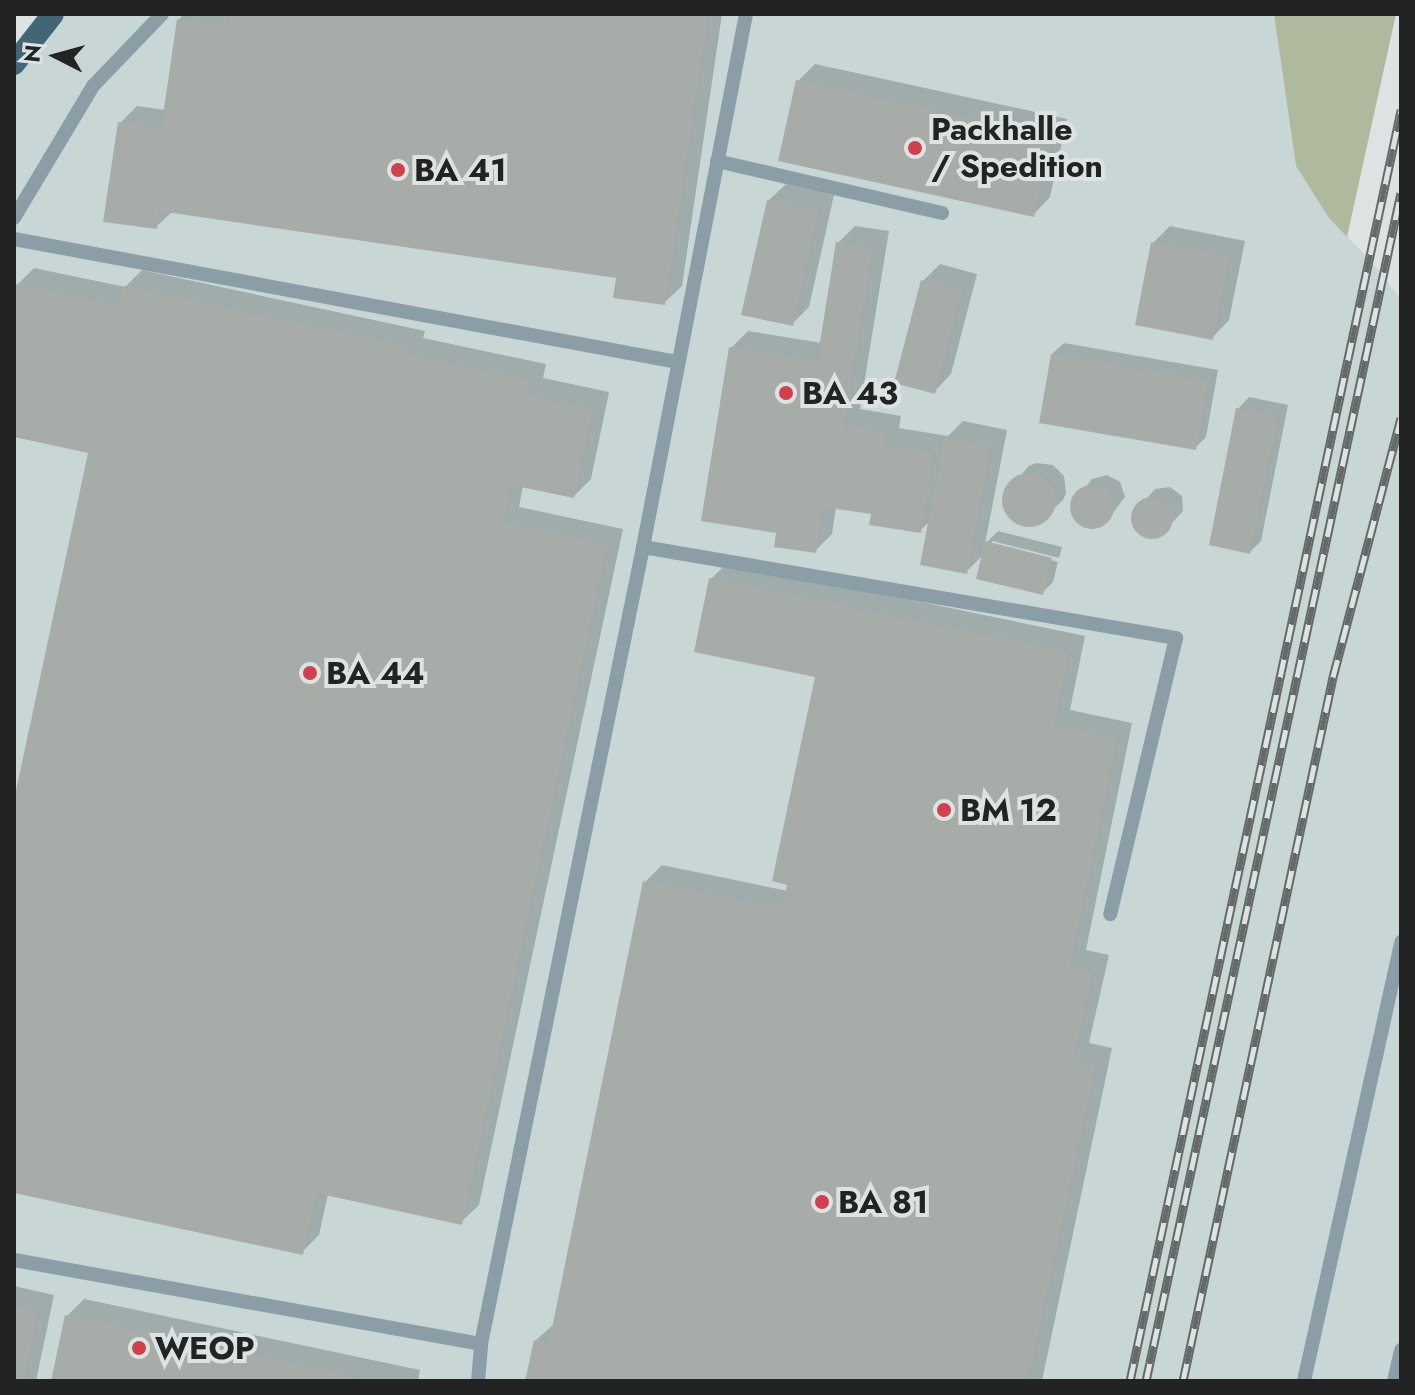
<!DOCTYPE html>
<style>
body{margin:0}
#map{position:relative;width:1415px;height:1395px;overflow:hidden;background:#dde3e2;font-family:Jost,sans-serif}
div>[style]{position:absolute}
.built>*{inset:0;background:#c8d7d6}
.green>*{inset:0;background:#afb99e}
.shadow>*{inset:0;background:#0003}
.building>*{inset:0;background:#a8aca9}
.round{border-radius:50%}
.service>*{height:14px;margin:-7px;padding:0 7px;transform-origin:7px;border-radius:7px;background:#8b9ea7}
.primary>*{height:22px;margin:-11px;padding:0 11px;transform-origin:11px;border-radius:11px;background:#436676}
.rail>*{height:9px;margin-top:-4.5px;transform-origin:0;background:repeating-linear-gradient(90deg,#dde3e2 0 18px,#666969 0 36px);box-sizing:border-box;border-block:2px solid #666969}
.dots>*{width:22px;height:22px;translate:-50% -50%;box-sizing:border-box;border:4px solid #dde3e2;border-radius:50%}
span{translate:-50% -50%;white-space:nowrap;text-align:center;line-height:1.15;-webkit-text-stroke:8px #dde3e2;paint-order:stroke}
.poi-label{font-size:32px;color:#222424;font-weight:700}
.left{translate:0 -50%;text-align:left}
.frame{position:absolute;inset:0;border:16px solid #222424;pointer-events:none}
.north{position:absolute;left:16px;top:16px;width:80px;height:80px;-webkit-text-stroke:6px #dde3e2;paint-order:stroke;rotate:276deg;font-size:22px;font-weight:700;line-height:32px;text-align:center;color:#222424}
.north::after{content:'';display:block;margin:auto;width:28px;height:36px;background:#222424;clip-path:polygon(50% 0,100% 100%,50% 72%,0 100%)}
</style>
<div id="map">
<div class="built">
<div style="clip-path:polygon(53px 14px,1274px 14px,1296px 166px,1329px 218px,1371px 261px,1401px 299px,1401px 1381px,14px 1381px,14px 64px)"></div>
</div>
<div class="green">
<div style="clip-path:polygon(1274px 14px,1396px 14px,1347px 237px,1329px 218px,1296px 166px)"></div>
</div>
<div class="shadow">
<div style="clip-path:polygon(184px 14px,722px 14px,682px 286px,664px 303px,618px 276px,173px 211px,156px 227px,120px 123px,137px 106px,165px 110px,178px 20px)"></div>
<div style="clip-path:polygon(815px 64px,1067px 119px,1050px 197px,1033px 215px,798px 81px)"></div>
<div style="clip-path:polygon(786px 184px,834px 195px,809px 307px,792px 324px,768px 201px)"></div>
<div style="clip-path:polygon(855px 226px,889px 231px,860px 409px,901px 416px,899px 428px,948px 436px,963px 421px,1007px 430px,985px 544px,998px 531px,1062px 547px,1059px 558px,992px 541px,992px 545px,1058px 562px,1053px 582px,1042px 593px,984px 554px,966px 572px,930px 521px,920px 531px,873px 512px,836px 507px,832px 534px,815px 551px,779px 531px,731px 348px,748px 331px,822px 343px,838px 243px)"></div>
<div style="clip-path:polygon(1170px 226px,1245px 241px,1229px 320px,1212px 338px,1153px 243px)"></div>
<div style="clip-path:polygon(940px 264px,977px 274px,951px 374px,934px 392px,923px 281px)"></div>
<div style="clip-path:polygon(34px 268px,125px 287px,142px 270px,425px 331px,423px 338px,546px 364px,543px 378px,609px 392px,591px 479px,574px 496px,523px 486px,519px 507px,623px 529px,479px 1205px,461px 1222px,328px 1194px,319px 1235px,302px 1252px,14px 1191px,14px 809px,90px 451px,14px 435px,14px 300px,17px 285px)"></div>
<div style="clip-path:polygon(1064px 343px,1218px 370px,1206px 437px,1195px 448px,1052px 354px)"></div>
<div style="clip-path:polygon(1249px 397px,1288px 405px,1261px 541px,1250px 552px,1238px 409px)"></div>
<div style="clip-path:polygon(1036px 463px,1053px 465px,1064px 476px,1066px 493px,1063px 500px,1038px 523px,1022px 524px,1009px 515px,1006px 491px,1029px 466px)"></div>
<div style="clip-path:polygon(1107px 475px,1120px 482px,1125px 497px,1105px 523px,1090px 527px,1077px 520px,1072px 505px,1092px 479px)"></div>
<div style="clip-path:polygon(1170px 487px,1182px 496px,1183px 511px,1161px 535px,1147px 537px,1135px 527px,1134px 513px,1155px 489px)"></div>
<div style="clip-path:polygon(728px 562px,1085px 636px,1070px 710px,1132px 723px,1086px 950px,1109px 955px,1089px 1043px,1112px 1048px,1042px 1381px,527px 1381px,536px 1340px,554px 1324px,645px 882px,662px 865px,788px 891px,817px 675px,711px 579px)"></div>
<div style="clip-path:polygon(14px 1286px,54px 1295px,36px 1381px,14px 1381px)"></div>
<div style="clip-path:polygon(84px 1299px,420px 1370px,418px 1381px,53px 1381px,67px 1316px)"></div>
</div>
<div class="building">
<div style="clip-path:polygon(230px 14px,708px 14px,665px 305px,613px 298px,616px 278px,159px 211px,157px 229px,103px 222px,118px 122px,161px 129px,177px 19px,229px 26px)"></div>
<div style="clip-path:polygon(796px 80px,1051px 136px,1034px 217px,778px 161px)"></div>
<div style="clip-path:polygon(767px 200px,818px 212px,793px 326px,741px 315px)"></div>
<div style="clip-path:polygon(836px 242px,873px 248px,844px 426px,885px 432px,883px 445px,934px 453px,921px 533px,869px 525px,871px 514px,823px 507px,816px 553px,774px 547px,776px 533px,701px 521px,729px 347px,817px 361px)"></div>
<div style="clip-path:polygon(1151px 242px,1229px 257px,1213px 340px,1135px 325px)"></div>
<div style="clip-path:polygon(921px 280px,962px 291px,935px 394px,894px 383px)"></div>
<div style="clip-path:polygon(15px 284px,119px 306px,123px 286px,409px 347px,407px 355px,530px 381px,527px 395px,593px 409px,574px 498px,511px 485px,503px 523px,607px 546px,462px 1225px,316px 1193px,303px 1255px,14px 1193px,14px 800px,88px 453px,14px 437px)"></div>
<div style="clip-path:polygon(1051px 354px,1208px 381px,1196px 450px,1039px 423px)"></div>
<div style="clip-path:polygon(1236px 408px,1278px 416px,1250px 554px,1209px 545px)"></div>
<div style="clip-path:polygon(944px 438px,991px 447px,967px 574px,920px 565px)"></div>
<div class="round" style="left:1002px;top:473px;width:54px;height:54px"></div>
<div class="round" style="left:1070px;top:485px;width:44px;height:44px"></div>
<div class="round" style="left:1131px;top:497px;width:42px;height:42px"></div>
<div style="clip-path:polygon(985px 541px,1052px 558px,1043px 595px,976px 579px)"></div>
<div style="clip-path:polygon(709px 578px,1069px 652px,1054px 726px,1117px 739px,1070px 966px,1093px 972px,1073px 1060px,1096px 1065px,1028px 1381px,525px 1381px,534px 1340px,549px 1343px,643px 881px,782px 909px,787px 885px,772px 881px,815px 677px,694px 652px)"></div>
<div style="clip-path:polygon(14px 1307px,38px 1312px,23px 1381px,14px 1381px)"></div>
<div style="clip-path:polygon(65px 1315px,369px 1380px,369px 1381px,51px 1381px)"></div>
</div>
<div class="service">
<div style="left:717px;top:161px;width:231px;rotate:13deg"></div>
<div style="left:14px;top:218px;width:154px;rotate:-59.1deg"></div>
<div style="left:93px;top:86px;width:100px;rotate:-46.2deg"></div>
<div style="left:14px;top:239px;width:674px;rotate:10.51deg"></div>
<div style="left:643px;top:547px;width:541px;rotate:9.69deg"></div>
<div style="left:1176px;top:638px;width:284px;rotate:103.4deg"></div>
<div style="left:14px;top:1260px;width:474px;rotate:10.2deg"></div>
<div style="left:478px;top:1381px;width:37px;rotate:-85deg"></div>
<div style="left:481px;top:1344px;width:813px;rotate:-78.51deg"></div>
<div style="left:643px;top:547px;width:543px;rotate:-79.06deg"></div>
<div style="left:1304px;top:1381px;width:450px;rotate:-77.5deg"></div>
<div style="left:1394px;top:1381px;width:32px;rotate:-77deg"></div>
</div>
<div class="primary">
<div style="left:14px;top:64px;width:63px;rotate:-52deg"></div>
</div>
<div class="rail">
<div style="left:1130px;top:1381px;width:1300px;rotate:-77.96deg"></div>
<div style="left:1146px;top:1381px;width:1215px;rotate:-77.89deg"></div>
<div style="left:1183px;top:1381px;width:720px;rotate:-77.97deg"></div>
<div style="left:1333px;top:677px;width:268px;rotate:-75.3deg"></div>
</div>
<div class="dots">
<div style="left:915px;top:148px;background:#d1404f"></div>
<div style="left:398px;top:170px;background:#d1404f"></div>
<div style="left:786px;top:393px;background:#d1404f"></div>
<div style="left:310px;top:673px;background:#d1404f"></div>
<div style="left:944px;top:810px;background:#d1404f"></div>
<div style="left:822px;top:1202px;background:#d1404f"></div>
<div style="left:139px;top:1348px;background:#d1404f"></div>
</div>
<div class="poi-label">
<span class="left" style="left:931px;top:148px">Packhalle<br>/ Spedition</span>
<span class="left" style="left:414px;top:170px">BA 41</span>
<span class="left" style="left:802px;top:393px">BA 43</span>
<span class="left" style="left:326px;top:673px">BA 44</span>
<span class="left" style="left:960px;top:810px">BM 12</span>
<span class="left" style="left:838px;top:1202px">BA 81</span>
<span class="left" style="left:155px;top:1348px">WEOP</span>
</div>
<div class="frame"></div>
<div class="north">N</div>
</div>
